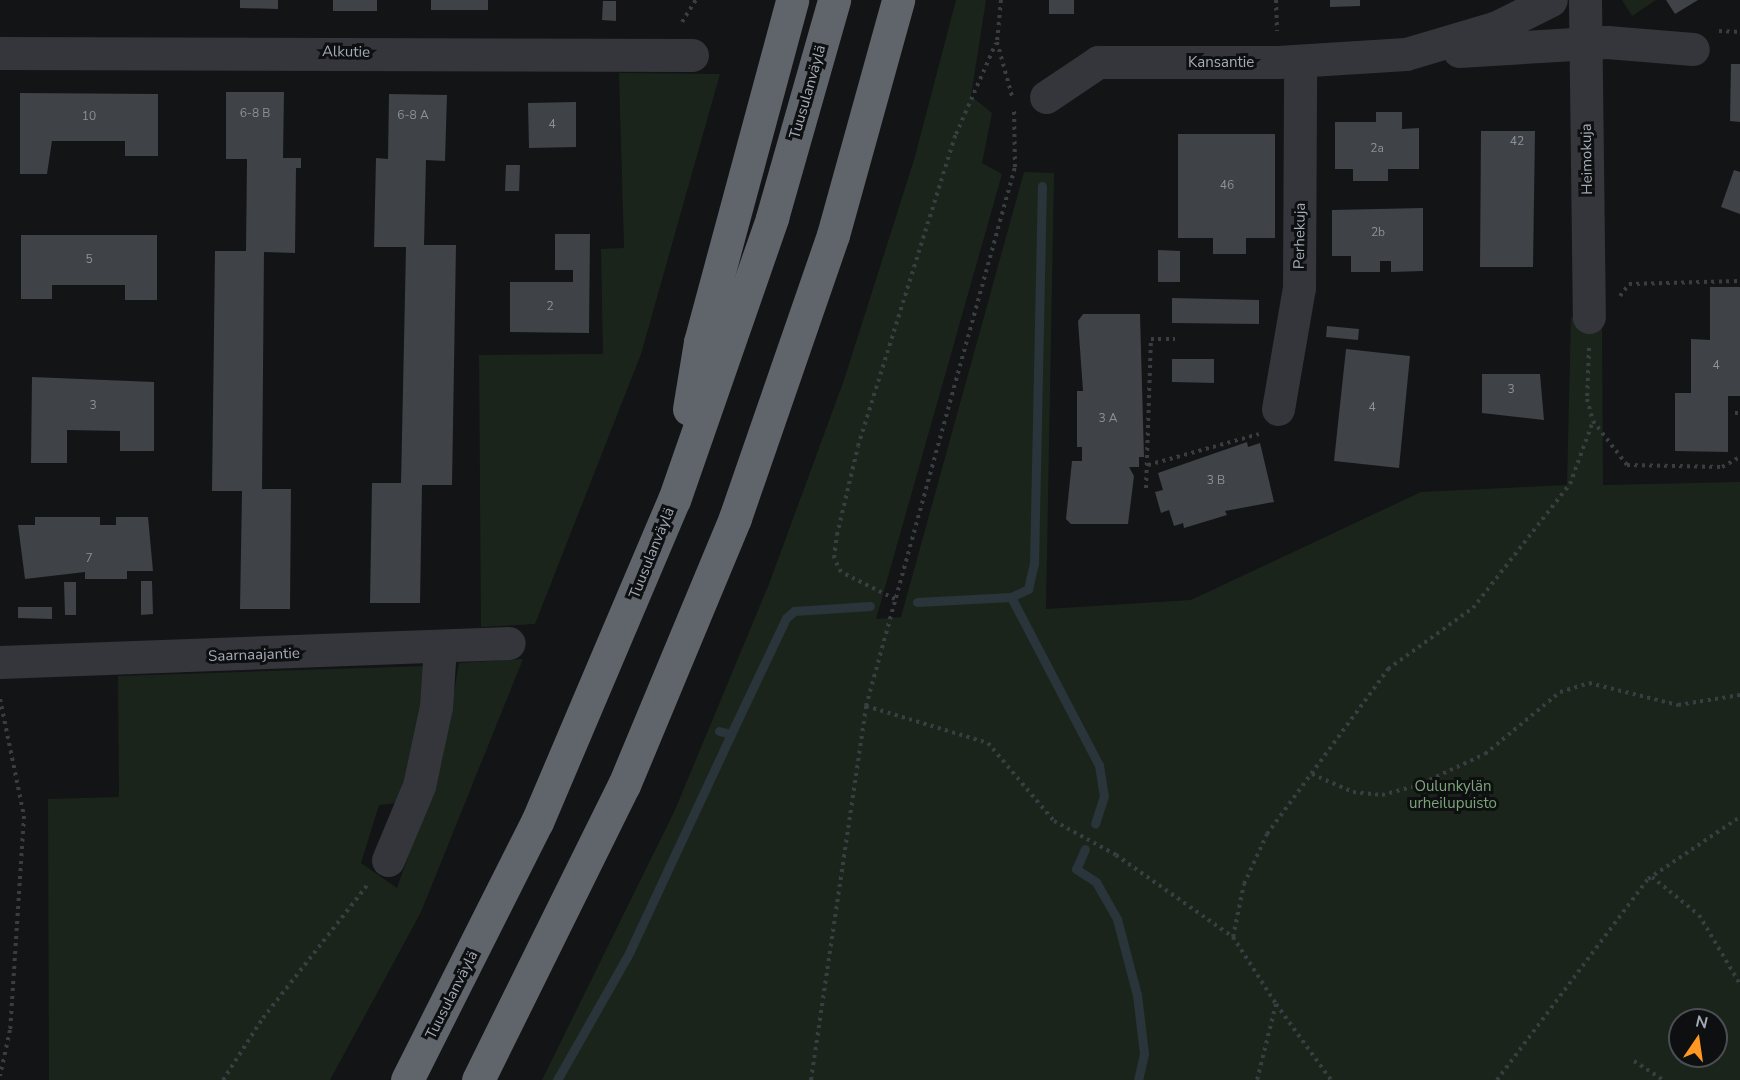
<!DOCTYPE html>
<meta charset="utf-8">
<style>
body{margin:0}
#map{position:relative;width:1740px;height:1080px;overflow:hidden;background:#131415;font-family:"Nunito Sans",sans-serif}
div>[style]{position:absolute}
.green>*{inset:0;background:#1b241b}
.stream>*{height:9px;margin:-4.5px;padding:0 4.5px;transform-origin:4.5px;border-radius:4.5px;background:#29353a}
.building>*{inset:0;background:#3f4246}
.path>*{height:4px;margin-top:-2px;transform-origin:0;background:repeating-linear-gradient(90deg,#3a3d42 0 3px,transparent 0 7.5px)}
.minor>*{height:33px;margin:-16.5px;padding:0 16.5px;transform-origin:16.5px;border-radius:16.5px;background:#34363b}
.highway>*{height:33px;margin:-16.5px;padding:0 16.5px;transform-origin:16.5px;border-radius:16.5px;background:#60656c}
span{translate:-50% -50%;white-space:nowrap;text-align:center;line-height:1.15;-webkit-text-stroke:6px #0e0f10;paint-order:stroke}
.number-label{font-size:12px;color:#8b929b}
.number-label span{-webkit-text-stroke-width:0}
.street-label{font-size:15px;color:#a4acb7}
.park-label{font-size:15px;color:#7ca479}
.north{position:absolute;left:1668px;top:1008px;width:60px;height:60px;box-sizing:border-box;background:#0e0f10;border:2px solid #4a4e53;border-radius:50%;rotate:13deg;font-size:16px;font-weight:700;line-height:24px;text-align:center;color:#a4acb7}
.north::after{content:'';display:block;margin:auto;width:21px;height:27px;background:#ff9722;clip-path:polygon(50% 0,100% 100%,50% 72%,0 100%)}
</style>
<div id="map">
<div class="green">
<div style="clip-path:polygon(evenodd,956px 0,986px 0,971px 96px,992px 113px,982px 163px,1002px 174px,876px 619px,901px 617px,1024px 172px,1054px 173px,1046px 609px,1191px 600px,1421px 492px,1567px 485px,1571px 317px,1602px 319px,1603px 485px,1740px 482px,1740px 1080px,542px 1080px,675px 810px,769px 584px,844px 380px,914px 160px,956px 0,1680px 1020px,1716px 1020px,1716px 1056px,1680px 1056px,1680px 1020px)"></div>
<div style="clip-path:polygon(1622px 0,1656px 0,1632px 16px)"></div>
<div style="clip-path:polygon(619px 73px,720px 74px,641px 354px,535px 624px,481px 627px,479px 355px,603px 354px,601px 249px,624px 248px)"></div>
<div style="clip-path:polygon(523px 659px,421px 912px,330px 1080px,49px 1080px,48px 799px,119px 797px,118px 676px,426px 666px,420px 724px,398px 803px,379px 805px,361px 863px,397px 888px,442px 761px,459px 663px)"></div>
</div>
<div class="stream">
<div style="left:1011px;top:597px;width:190px;rotate:62.4deg"></div>
<div style="left:1099px;top:765px;width:31px;rotate:81deg"></div>
<div style="left:1104px;top:796px;width:29px;rotate:108deg"></div>
<div style="left:917px;top:602px;width:94px;rotate:-3deg"></div>
<div style="left:1011px;top:597px;width:19px;rotate:-25deg"></div>
<div style="left:1028px;top:589px;width:26px;rotate:-77deg"></div>
<div style="left:1034px;top:564px;width:378px;rotate:-88.8deg"></div>
<div style="left:719px;top:731px;width:12px;rotate:14deg"></div>
<div style="left:731px;top:734px;width:128px;rotate:-64.6deg"></div>
<div style="left:786px;top:618px;width:11px;rotate:-41deg"></div>
<div style="left:794px;top:611px;width:76px;rotate:-3.8deg"></div>
<div style="left:1085px;top:849px;width:22px;rotate:114deg"></div>
<div style="left:1076px;top:869px;width:24px;rotate:33deg"></div>
<div style="left:1096px;top:882px;width:43px;rotate:60.4deg"></div>
<div style="left:1117px;top:919px;width:79px;rotate:75.3deg"></div>
<div style="left:1137px;top:995px;width:59px;rotate:83.2deg"></div>
<div style="left:1144px;top:1054px;width:27px;rotate:103deg"></div>
<div style="left:557px;top:1080px;width:146px;rotate:-60.4deg"></div>
<div style="left:629px;top:953px;width:242px;rotate:-65deg"></div>
</div>
<div class="building">
<div style="clip-path:polygon(240px 0,278px 0,278px 9px,240px 8px)"></div>
<div style="clip-path:polygon(333px 0,377px 0,377px 11px,333px 11px)"></div>
<div style="clip-path:polygon(431px 0,488px 0,488px 10px,431px 10px)"></div>
<div style="clip-path:polygon(1049px 0,1074px 0,1074px 14px,1049px 14px)"></div>
<div style="clip-path:polygon(1330px 0,1360px 0,1360px 6px,1330px 7px)"></div>
<div style="clip-path:polygon(1666px 0,1698px 0,1675px 14px)"></div>
<div style="clip-path:polygon(603px 1px,616px 1px,616px 21px,602px 20px)"></div>
<div style="clip-path:polygon(1731px 64px,1740px 64px,1740px 122px,1730px 121px)"></div>
<div style="clip-path:polygon(226px 92px,284px 92px,283px 158px,301px 158px,301px 168px,296px 168px,295px 253px,264px 252px,262px 489px,291px 489px,290px 609px,240px 609px,242px 491px,212px 491px,215px 251px,246px 251px,247px 159px,226px 159px)"></div>
<div style="clip-path:polygon(20px 93px,158px 94px,158px 156px,125px 156px,125px 141px,52px 141px,47px 174px,20px 174px)"></div>
<div style="clip-path:polygon(389px 94px,447px 95px,445px 161px,426px 160px,424px 245px,456px 245px,452px 485px,422px 485px,420px 603px,370px 603px,372px 483px,401px 483px,406px 247px,374px 247px,376px 158px,388px 159px)"></div>
<div style="clip-path:polygon(576px 102px,576px 147px,529px 148px,528px 103px)"></div>
<div style="clip-path:polygon(1376px 112px,1402px 112px,1402px 129px,1419px 128px,1419px 169px,1388px 169px,1388px 181px,1353px 181px,1353px 169px,1335px 169px,1335px 122px,1376px 122px)"></div>
<div style="clip-path:polygon(1481px 131px,1535px 131px,1533px 267px,1480px 267px)"></div>
<div style="clip-path:polygon(1178px 134px,1275px 134px,1275px 238px,1246px 238px,1246px 254px,1213px 254px,1213px 238px,1178px 238px)"></div>
<div style="clip-path:polygon(506px 165px,520px 165px,519px 191px,505px 191px)"></div>
<div style="clip-path:polygon(1734px 170px,1740px 172px,1740px 214px,1721px 207px)"></div>
<div style="clip-path:polygon(1423px 208px,1423px 271px,1391px 272px,1391px 261px,1380px 261px,1380px 272px,1351px 272px,1351px 256px,1332px 256px,1332px 210px)"></div>
<div style="clip-path:polygon(555px 234px,590px 234px,589px 333px,510px 332px,510px 282px,573px 282px,573px 270px,555px 270px)"></div>
<div style="clip-path:polygon(21px 235px,157px 235px,157px 300px,125px 300px,125px 285px,52px 285px,52px 299px,21px 299px)"></div>
<div style="clip-path:polygon(1158px 250px,1180px 251px,1180px 282px,1158px 282px)"></div>
<div style="clip-path:polygon(1710px 287px,1740px 287px,1740px 396px,1728px 396px,1728px 452px,1675px 451px,1675px 393px,1691px 393px,1691px 339px,1710px 340px)"></div>
<div style="clip-path:polygon(1172px 298px,1259px 300px,1259px 324px,1172px 323px)"></div>
<div style="clip-path:polygon(1083px 314px,1140px 314px,1144px 457px,1139px 457px,1139px 467px,1129px 467px,1134px 476px,1128px 524px,1071px 524px,1066px 519px,1072px 461px,1082px 461px,1082px 447px,1077px 447px,1077px 391px,1083px 391px,1078px 321px)"></div>
<div style="clip-path:polygon(1327px 326px,1359px 329px,1358px 340px,1326px 337px)"></div>
<div style="clip-path:polygon(1346px 349px,1410px 356px,1399px 468px,1334px 461px)"></div>
<div style="clip-path:polygon(1172px 359px,1214px 359px,1214px 383px,1172px 382px)"></div>
<div style="clip-path:polygon(1482px 374px,1540px 374px,1544px 420px,1482px 413px)"></div>
<div style="clip-path:polygon(32px 377px,154px 382px,154px 451px,120px 451px,120px 431px,67px 430px,67px 463px,31px 463px)"></div>
<div style="clip-path:polygon(1247px 442px,1248px 447px,1260px 443px,1274px 502px,1225px 511px,1227px 515px,1184px 528px,1183px 523px,1174px 526px,1169px 510px,1161px 513px,1155px 492px,1163px 490px,1158px 473px)"></div>
<div style="clip-path:polygon(35px 517px,100px 517px,100px 525px,116px 525px,116px 517px,148px 517px,153px 571px,127px 571px,127px 579px,85px 579px,85px 572px,25px 579px,18px 525px,35px 525px)"></div>
<div style="clip-path:polygon(141px 581px,152px 581px,153px 614px,141px 615px)"></div>
<div style="clip-path:polygon(64px 582px,76px 582px,76px 615px,65px 615px)"></div>
<div style="clip-path:polygon(18px 607px,52px 607px,52px 619px,18px 618px)"></div>
</div>
<div class="path">
<div style="left:1001px;top:0;width:42px;rotate:95.4deg"></div>
<div style="left:997px;top:42px;width:56px;rotate:74.5deg"></div>
<div style="left:1276px;top:0;width:31px;rotate:88deg"></div>
<div style="left:682px;top:22px;width:26px;rotate:-58deg"></div>
<div style="left:1719px;top:31px;width:21px;rotate:3deg"></div>
<div style="left:1620px;top:296px;width:15px;rotate:-53deg"></div>
<div style="left:1629px;top:284px;width:111px;rotate:-1.5deg"></div>
<div style="left:1589px;top:348px;width:51px;rotate:92.2deg"></div>
<div style="left:1587px;top:399px;width:23px;rotate:75deg"></div>
<div style="left:1593px;top:421px;width:56px;rotate:52.3deg"></div>
<div style="left:1627px;top:465px;width:95px;rotate:1.2deg"></div>
<div style="left:1722px;top:467px;width:21px;rotate:-29deg"></div>
<div style="left:1735px;top:413px;width:5px"></div>
<div style="left:1148px;top:465px;width:115px;rotate:-15.6deg"></div>
<div style="left:1146px;top:488px;width:149px;rotate:-88.1deg"></div>
<div style="left:1151px;top:339px;width:24px"></div>
<div style="left:895px;top:599px;width:60px;rotate:-153.4deg"></div>
<div style="left:841px;top:572px;width:16px;rotate:-117deg"></div>
<div style="left:834px;top:558px;width:23px;rotate:-83deg"></div>
<div style="left:837px;top:535px;width:91px;rotate:-76.7deg"></div>
<div style="left:858px;top:446px;width:327px;rotate:-72.6deg"></div>
<div style="left:956px;top:134px;width:99px;rotate:-66.3deg"></div>
<div style="left:0;top:699px;width:119px;rotate:78.4deg"></div>
<div style="left:24px;top:816px;width:214px;rotate:93.7deg"></div>
<div style="left:10px;top:1030px;width:47px;rotate:102.3deg"></div>
<div style="left:866px;top:706px;width:127px;rotate:16.9deg"></div>
<div style="left:988px;top:743px;width:102px;rotate:49.8deg"></div>
<div style="left:1054px;top:821px;width:71px;rotate:28.7deg"></div>
<div style="left:1116px;top:855px;width:143px;rotate:35deg"></div>
<div style="left:1233px;top:937px;width:80px;rotate:57.3deg"></div>
<div style="left:1276px;top:1004px;width:78px;rotate:104deg"></div>
<div style="left:1312px;top:774px;width:45px;rotate:23.7deg"></div>
<div style="left:1353px;top:792px;width:29px;rotate:6deg"></div>
<div style="left:1382px;top:795px;width:35px;rotate:-15deg"></div>
<div style="left:1416px;top:786px;width:76px;rotate:-24.9deg"></div>
<div style="left:1485px;top:754px;width:97px;rotate:-39.6deg"></div>
<div style="left:1560px;top:692px;width:30px;rotate:-17deg"></div>
<div style="left:1589px;top:683px;width:92px;rotate:13.9deg"></div>
<div style="left:1678px;top:705px;width:63px;rotate:-9.2deg"></div>
<div style="left:1652px;top:877px;width:60px;rotate:39deg"></div>
<div style="left:1699px;top:915px;width:80px;rotate:59.3deg"></div>
<div style="left:1233px;top:937px;width:54px;rotate:-78.3deg"></div>
<div style="left:1244px;top:884px;width:55px;rotate:-65.3deg"></div>
<div style="left:1267px;top:834px;width:205px;rotate:-53.7deg"></div>
<div style="left:1388px;top:669px;width:105px;rotate:-35.7deg"></div>
<div style="left:1473px;top:608px;width:157px;rotate:-52deg"></div>
<div style="left:1570px;top:484px;width:67px;rotate:-69.9deg"></div>
<div style="left:1276px;top:1004px;width:94px;rotate:54.1deg"></div>
<div style="left:1634px;top:1061px;width:35px;rotate:33deg"></div>
<div style="left:223px;top:1080px;width:74px;rotate:-57.2deg"></div>
<div style="left:263px;top:1018px;width:172px;rotate:-51.9deg"></div>
<div style="left:811px;top:1080px;width:378px;rotate:-81.6deg"></div>
<div style="left:866px;top:706px;width:559px;rotate:-74.55deg"></div>
<div style="left:1015px;top:167px;width:58px;rotate:-91deg"></div>
<div style="left:1497px;top:1080px;width:251px;rotate:-53.1deg"></div>
<div style="left:1648px;top:879px;width:111px;rotate:-34deg"></div>
</div>
<div class="minor">
<div style="left:1585px;top:0;width:317px;rotate:89.3deg"></div>
<div style="left:1459px;top:51px;width:148px;rotate:-3.5deg"></div>
<div style="left:1607px;top:42px;width:86px;rotate:4.7deg"></div>
<div style="left:0;top:53px;width:692px;rotate:0.17deg"></div>
<div style="left:1046px;top:97px;width:63px;rotate:-33.9deg"></div>
<div style="left:1098px;top:62px;width:180px"></div>
<div style="left:1278px;top:62px;width:128px;rotate:-3.6deg"></div>
<div style="left:1406px;top:54px;width:95px;rotate:-16.5deg"></div>
<div style="left:1497px;top:27px;width:60px;rotate:-26.6deg"></div>
<div style="left:1278px;top:409px;width:123px;rotate:-80.2deg"></div>
<div style="left:1299px;top:288px;width:227px;rotate:-89.7deg"></div>
<div style="left:0;top:662px;width:509px;rotate:-2.14deg"></div>
<div style="left:388px;top:860px;width:80px;rotate:-67.3deg"></div>
<div style="left:419px;top:786px;width:81px;rotate:-77.9deg"></div>
<div style="left:436px;top:707px;width:60px;rotate:-86.2deg"></div>
</div>
<div class="highway">
<div style="left:689px;top:409px;width:68px;rotate:-80.7deg"></div>
<div style="left:700px;top:342px;width:354px;rotate:-74.9deg"></div>
<div style="left:407px;top:1080px;width:289px;rotate:-63.3deg"></div>
<div style="left:537px;top:822px;width:350px;rotate:-67deg"></div>
<div style="left:674px;top:500px;width:299px;rotate:-70.8deg"></div>
<div style="left:772px;top:218px;width:227px;rotate:-74.1deg"></div>
<div style="left:478px;top:1080px;width:329px;rotate:-63.7deg"></div>
<div style="left:624px;top:785px;width:289px;rotate:-67.4deg"></div>
<div style="left:735px;top:518px;width:299px;rotate:-70.9deg"></div>
<div style="left:833px;top:235px;width:244px;rotate:-74.5deg"></div>
</div>
<div class="number-label">
<span style="left:255px;top:114px">6-8 B</span>
<span style="left:413px;top:116px">6-8 A</span>
<span style="left:89px;top:117px">10</span>
<span style="left:552px;top:125px">4</span>
<span style="left:1517px;top:142px">42</span>
<span style="left:1377px;top:149px">2a</span>
<span style="left:1227px;top:186px">46</span>
<span style="left:1378px;top:233px">2b</span>
<span style="left:89px;top:260px">5</span>
<span style="left:550px;top:307px">2</span>
<span style="left:1716px;top:366px">4</span>
<span style="left:1511px;top:390px">3</span>
<span style="left:93px;top:406px">3</span>
<span style="left:1372px;top:408px">4</span>
<span style="left:1108px;top:419px">3 A</span>
<span style="left:1216px;top:481px">3 B</span>
<span style="left:89px;top:559px">7</span>
</div>
<div class="street-label">
<span style="left:346px;top:52px;rotate:1deg">Alkutie</span>
<span style="left:1221px;top:63px">Kansantie</span>
<span style="left:808px;top:92px;rotate:-74deg">Tuusulanväylä</span>
<span style="left:1587px;top:159px;rotate:-91deg">Heimokuja</span>
<span style="left:1300px;top:236px;rotate:-89deg">Perhekuja</span>
<span style="left:652px;top:553px;rotate:-68deg">Tuusulanväylä</span>
<span style="left:254px;top:655px;rotate:-2deg">Saarnaajantie</span>
<span style="left:452px;top:995px;rotate:-63deg">Tuusulanväylä</span>
</div>
<div class="park-label">
<span style="left:1453px;top:795px">Oulunkylän<br>urheilupuisto</span>
</div>
<div class="north">N</div>
</div>
